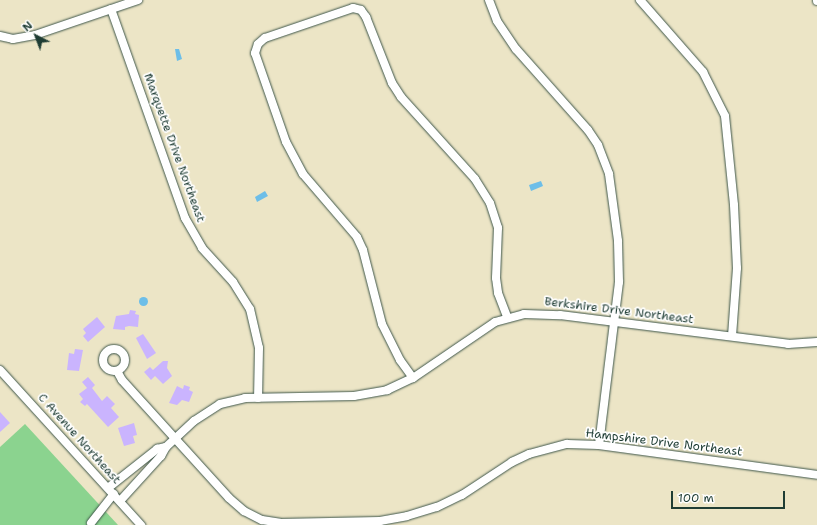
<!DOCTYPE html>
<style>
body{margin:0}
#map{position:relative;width:817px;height:525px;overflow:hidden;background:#ece5c6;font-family:"Shantell Sans",sans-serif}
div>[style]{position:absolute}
.green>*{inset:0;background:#8bd38f}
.water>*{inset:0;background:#6dbee8}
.round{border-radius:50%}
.building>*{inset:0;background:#cab4fe}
.roads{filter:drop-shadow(0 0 1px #3e564a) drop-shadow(0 0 1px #3e564a)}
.minor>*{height:8px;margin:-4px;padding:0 4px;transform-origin:4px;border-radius:4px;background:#fff}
.minor>.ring{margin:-4px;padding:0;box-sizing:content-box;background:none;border:8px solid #fff;border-radius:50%}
span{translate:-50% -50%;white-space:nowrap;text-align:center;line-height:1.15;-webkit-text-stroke:3.5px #fff;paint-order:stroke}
.street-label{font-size:12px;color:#1f3d34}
.north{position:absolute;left:16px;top:16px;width:40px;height:40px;-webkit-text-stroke:3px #fff;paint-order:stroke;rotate:318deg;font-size:11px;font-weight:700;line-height:16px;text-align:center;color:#1f3d34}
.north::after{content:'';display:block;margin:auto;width:14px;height:18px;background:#1f3d34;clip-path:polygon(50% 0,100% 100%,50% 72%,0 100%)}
.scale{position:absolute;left:671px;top:491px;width:114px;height:18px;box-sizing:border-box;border:2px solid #1f3d34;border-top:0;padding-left:5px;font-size:12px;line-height:14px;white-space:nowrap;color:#1f3d34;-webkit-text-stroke:3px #fff;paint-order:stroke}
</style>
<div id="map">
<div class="green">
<div style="clip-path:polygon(25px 424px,118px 525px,0 525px,0 447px)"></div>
</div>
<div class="water">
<div style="clip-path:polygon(175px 49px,179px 49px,182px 59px,177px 61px)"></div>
<div style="clip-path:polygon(541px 181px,543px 186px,531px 191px,529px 185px)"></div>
<div style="clip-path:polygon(265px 191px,268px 196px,257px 202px,255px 197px)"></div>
<div class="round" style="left:138.5px;top:296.5px;width:9px;height:9px"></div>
</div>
<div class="building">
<div style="clip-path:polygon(130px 310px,136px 311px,135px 314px,139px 315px,138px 327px,129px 326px,125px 327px,125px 330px,113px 329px,116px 316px,129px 314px)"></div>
<div style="clip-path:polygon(97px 317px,105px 327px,88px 342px,83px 336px,86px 333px,83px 329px)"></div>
<div style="clip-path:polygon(143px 334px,156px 353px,147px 359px,136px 338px)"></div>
<div style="clip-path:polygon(75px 349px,83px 350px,79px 371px,67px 370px,69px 353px,74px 354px)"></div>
<div style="clip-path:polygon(163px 361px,168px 361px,167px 368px,172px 376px,163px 384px,155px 376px,151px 380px,144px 372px,150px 367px,153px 370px)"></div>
<div style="clip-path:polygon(88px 377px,95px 385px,92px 388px,102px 401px,107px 396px,115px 404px,111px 408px,119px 417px,108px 427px,87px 404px,85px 406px,80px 402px,83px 399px,79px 394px,87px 388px,82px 382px)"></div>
<div style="clip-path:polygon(184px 385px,190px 387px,189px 390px,193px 392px,189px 402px,182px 400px,177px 405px,169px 403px,177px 386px,183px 389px)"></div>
<div style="clip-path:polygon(0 412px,10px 423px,0 432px)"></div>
<div style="clip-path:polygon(134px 423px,137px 435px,133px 436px,135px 443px,124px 446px,118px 428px)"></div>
</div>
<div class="roads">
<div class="minor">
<div style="left:489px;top:0;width:22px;rotate:69deg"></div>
<div style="left:497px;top:21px;width:34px;rotate:56deg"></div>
<div style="left:516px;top:49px;width:108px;rotate:48.4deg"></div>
<div style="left:588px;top:130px;width:18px;rotate:56deg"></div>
<div style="left:598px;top:145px;width:31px;rotate:69deg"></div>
<div style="left:609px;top:174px;width:68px;rotate:82.3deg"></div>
<div style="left:618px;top:241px;width:41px;rotate:88.6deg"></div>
<div style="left:619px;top:282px;width:164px;rotate:97deg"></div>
<div style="left:640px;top:0;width:96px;rotate:48.8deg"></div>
<div style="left:703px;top:72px;width:49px;rotate:63.4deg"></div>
<div style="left:725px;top:116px;width:89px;rotate:84.2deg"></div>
<div style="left:734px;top:205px;width:63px;rotate:87.3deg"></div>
<div style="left:737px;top:268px;width:68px;rotate:94.2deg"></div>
<div style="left:817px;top:0;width:1px;rotate:90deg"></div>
<div style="left:111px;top:9px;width:222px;rotate:70.5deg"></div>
<div style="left:185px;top:218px;width:34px;rotate:60deg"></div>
<div style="left:202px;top:248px;width:46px;rotate:47.6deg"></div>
<div style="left:233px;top:282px;width:32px;rotate:58deg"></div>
<div style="left:250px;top:309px;width:40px;rotate:77deg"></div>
<div style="left:259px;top:348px;width:50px;rotate:91.1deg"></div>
<div style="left:0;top:36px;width:13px;rotate:13deg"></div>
<div style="left:13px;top:39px;width:22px;rotate:-10deg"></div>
<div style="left:35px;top:35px;width:109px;rotate:-18.8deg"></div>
<div class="ring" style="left:103px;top:349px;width:14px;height:14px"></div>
<div style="left:0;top:370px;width:210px;rotate:47.7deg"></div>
<div style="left:117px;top:371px;width:10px;rotate:61deg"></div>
<div style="left:122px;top:380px;width:159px;rotate:47.8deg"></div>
<div style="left:229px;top:498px;width:20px;rotate:41deg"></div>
<div style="left:244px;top:511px;width:20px;rotate:27deg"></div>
<div style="left:262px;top:520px;width:18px;rotate:9deg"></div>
<div style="left:280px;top:523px;width:100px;rotate:-1.1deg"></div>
<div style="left:380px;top:521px;width:27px;rotate:-10deg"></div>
<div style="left:407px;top:516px;width:31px;rotate:-17deg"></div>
<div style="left:437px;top:507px;width:28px;rotate:-26deg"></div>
<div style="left:462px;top:495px;width:60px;rotate:-33.4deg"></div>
<div style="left:512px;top:462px;width:19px;rotate:-25deg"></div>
<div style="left:529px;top:454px;width:39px;rotate:-15deg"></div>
<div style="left:567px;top:444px;width:32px;rotate:2deg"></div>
<div style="left:599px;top:445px;width:220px;rotate:7.8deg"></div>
<div style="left:413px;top:378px;width:22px;rotate:-126deg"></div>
<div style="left:400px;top:360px;width:40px;rotate:-116.6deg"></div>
<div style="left:382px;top:324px;width:76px;rotate:-104.4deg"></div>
<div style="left:363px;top:250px;width:14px;rotate:-115deg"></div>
<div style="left:357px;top:237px;width:83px;rotate:-130.6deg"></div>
<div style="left:303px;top:174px;width:36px;rotate:-118deg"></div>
<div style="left:286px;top:142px;width:94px;rotate:-109.2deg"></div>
<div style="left:255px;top:53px;width:9px;rotate:-72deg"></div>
<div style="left:258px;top:44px;width:9px;rotate:-41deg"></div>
<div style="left:265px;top:38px;width:93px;rotate:-18.8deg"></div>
<div style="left:353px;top:8px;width:8px;rotate:14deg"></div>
<div style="left:361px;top:10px;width:9px;rotate:54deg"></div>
<div style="left:366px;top:17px;width:71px;rotate:68.5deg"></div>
<div style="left:392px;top:83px;width:17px;rotate:57deg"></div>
<div style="left:401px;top:97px;width:110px;rotate:47.9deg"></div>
<div style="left:475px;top:179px;width:28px;rotate:58deg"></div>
<div style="left:490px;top:203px;width:26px;rotate:72deg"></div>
<div style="left:498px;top:228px;width:50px;rotate:92.3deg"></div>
<div style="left:496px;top:278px;width:15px;rotate:82deg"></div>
<div style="left:498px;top:293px;width:26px;rotate:69deg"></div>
<div style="left:108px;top:488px;width:63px;rotate:-38.5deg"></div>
<div style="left:157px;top:449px;width:9px;rotate:-13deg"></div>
<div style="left:120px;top:501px;width:61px;rotate:-47.7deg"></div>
<div style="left:161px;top:456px;width:10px;rotate:-61deg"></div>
<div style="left:166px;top:447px;width:38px;rotate:-43deg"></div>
<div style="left:194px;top:421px;width:31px;rotate:-33deg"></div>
<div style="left:220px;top:404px;width:26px;rotate:-13deg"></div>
<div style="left:245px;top:398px;width:109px;rotate:-1.1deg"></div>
<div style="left:354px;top:396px;width:34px;rotate:-10deg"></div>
<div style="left:387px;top:390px;width:29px;rotate:-25deg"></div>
<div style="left:413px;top:378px;width:99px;rotate:-34.3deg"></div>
<div style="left:495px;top:322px;width:30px;rotate:-15deg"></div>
<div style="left:524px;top:314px;width:36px;rotate:2deg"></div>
<div style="left:560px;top:315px;width:230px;rotate:7.2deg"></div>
<div style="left:788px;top:344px;width:29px;rotate:-4deg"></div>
<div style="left:91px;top:523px;width:37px;rotate:-52deg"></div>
</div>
</div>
<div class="street-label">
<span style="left:174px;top:148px;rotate:70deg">Marquette Drive Northeast</span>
<span style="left:619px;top:311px;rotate:7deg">Berkshire Drive Northeast</span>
<span style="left:79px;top:439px;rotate:48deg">C Avenue Northeast</span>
<span style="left:664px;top:443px;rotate:7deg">Hampshire Drive Northeast</span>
</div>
<div class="north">N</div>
<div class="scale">100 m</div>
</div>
